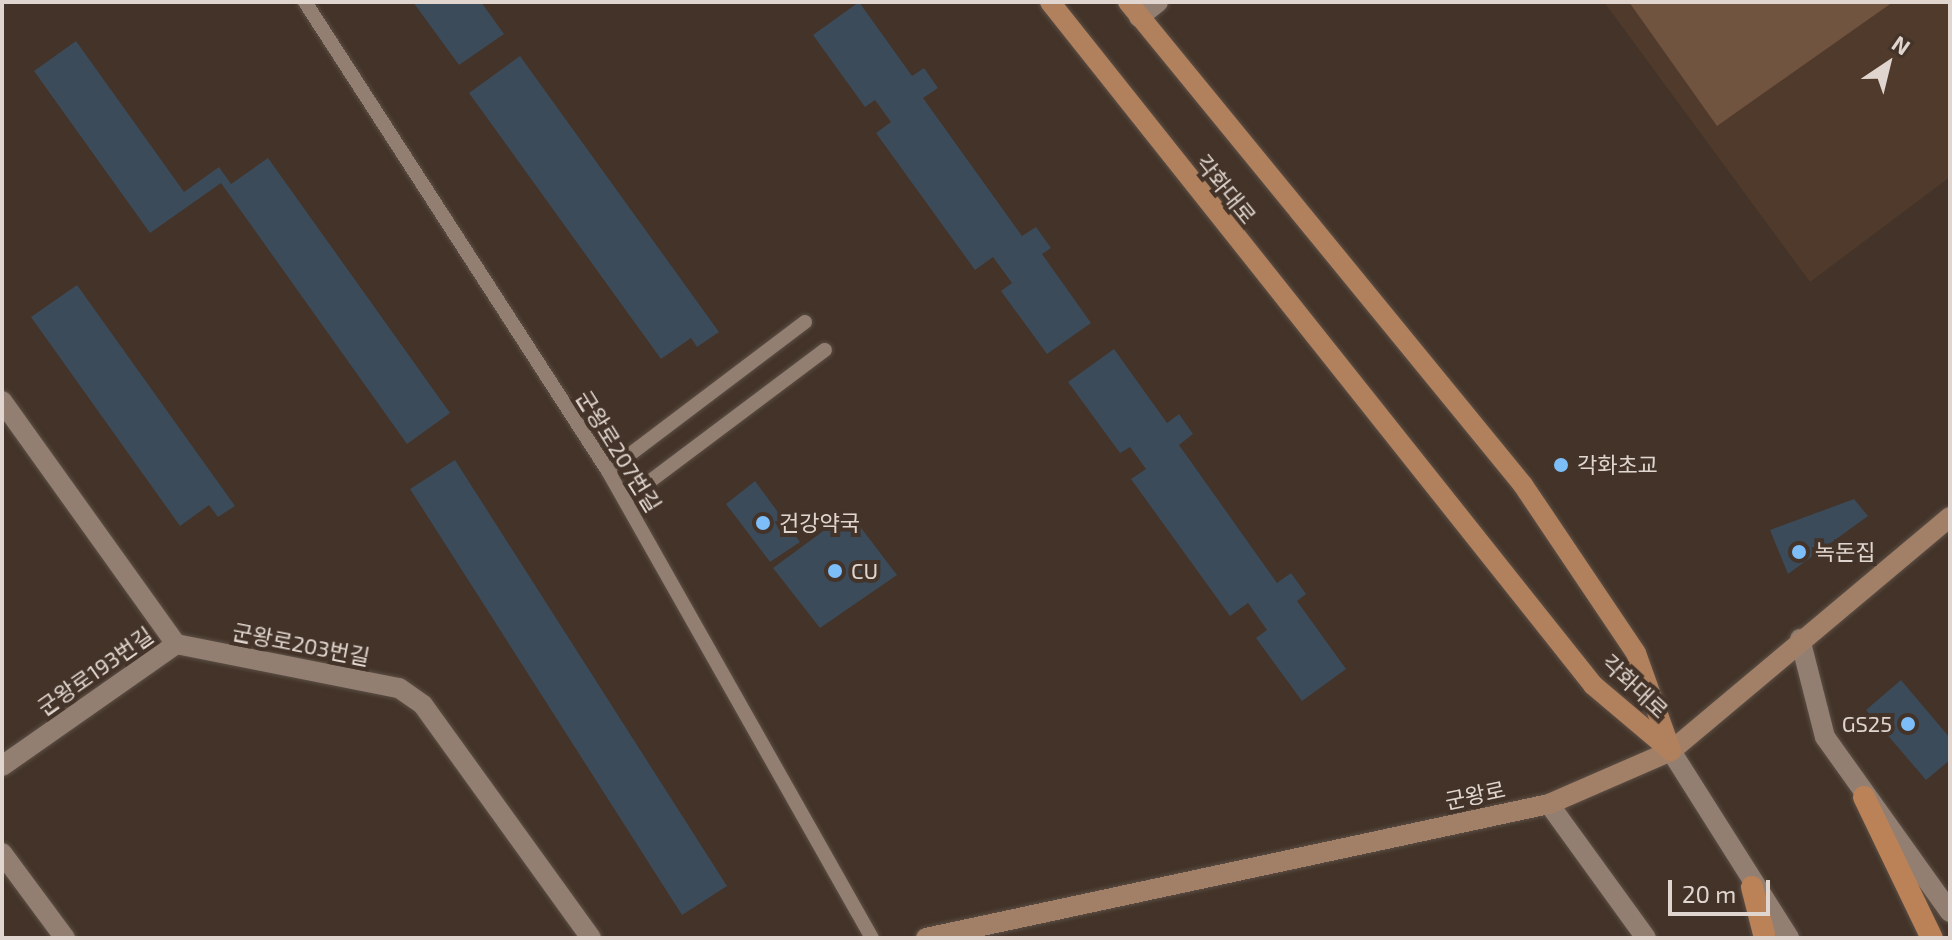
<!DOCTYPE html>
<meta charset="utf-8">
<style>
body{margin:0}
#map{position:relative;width:1952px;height:940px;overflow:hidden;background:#433328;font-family:"Exo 2","Noto Sans KR",sans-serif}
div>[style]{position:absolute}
.built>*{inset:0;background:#503a2b}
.green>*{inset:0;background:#715440}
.building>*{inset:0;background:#3c4b59}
.roads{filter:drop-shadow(0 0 2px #5c4f45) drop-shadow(0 0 2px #5c4f45)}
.service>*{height:14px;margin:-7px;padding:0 7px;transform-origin:7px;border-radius:7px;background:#927f72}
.minor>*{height:20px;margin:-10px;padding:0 10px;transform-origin:10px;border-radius:10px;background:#927f72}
.secondary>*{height:20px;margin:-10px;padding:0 10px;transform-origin:10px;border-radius:10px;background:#a28068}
.primary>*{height:20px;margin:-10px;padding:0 10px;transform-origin:10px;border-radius:10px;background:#b1815e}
.trunk>*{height:22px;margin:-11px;padding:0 11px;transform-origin:11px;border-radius:11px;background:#bc8257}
.dots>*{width:22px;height:22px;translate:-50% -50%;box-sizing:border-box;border:4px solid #433328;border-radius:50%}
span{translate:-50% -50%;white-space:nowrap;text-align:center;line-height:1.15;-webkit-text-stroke:8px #433328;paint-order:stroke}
.street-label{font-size:22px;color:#e0d6cf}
.poi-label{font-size:22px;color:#e0d6cf}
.left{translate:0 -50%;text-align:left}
.right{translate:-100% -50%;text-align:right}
.frame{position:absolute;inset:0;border:4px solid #e0d6cf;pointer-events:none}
.north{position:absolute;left:1848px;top:24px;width:80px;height:80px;-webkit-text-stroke:6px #433328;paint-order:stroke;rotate:35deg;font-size:22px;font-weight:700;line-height:32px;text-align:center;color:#e0d6cf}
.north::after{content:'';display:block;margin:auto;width:28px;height:36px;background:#e0d6cf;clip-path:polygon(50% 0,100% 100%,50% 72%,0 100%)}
.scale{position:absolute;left:1668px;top:880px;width:102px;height:36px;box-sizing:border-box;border:4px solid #e0d6cf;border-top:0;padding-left:10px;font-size:24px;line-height:28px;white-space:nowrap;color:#e0d6cf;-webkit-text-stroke:6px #433328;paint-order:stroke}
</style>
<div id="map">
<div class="built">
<div style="clip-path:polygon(1604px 2px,1950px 2px,1950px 177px,1810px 282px)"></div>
</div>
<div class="green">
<div style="clip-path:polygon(1629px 2px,1893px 2px,1717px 126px)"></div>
</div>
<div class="building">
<div style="clip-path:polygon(413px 2px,481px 2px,504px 34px,459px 65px)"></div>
<div style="clip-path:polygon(859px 2px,912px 76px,924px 68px,938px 88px,923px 98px,1022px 236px,1036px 227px,1051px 248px,1042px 254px,1091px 323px,1047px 354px,1001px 291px,1012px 283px,993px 257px,975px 270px,876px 133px,891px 122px,875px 100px,865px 107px,813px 35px)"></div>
<div style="clip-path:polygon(76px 41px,184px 192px,219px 167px,231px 184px,268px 158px,450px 413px,407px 444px,221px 183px,150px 233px,34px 71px)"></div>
<div style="clip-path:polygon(520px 56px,719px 332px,697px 347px,691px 338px,661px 359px,469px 93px)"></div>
<div style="clip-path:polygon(77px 285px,235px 506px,218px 517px,209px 505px,180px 526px,31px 317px)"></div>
<div style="clip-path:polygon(1114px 349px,1167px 423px,1179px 414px,1193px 434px,1179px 445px,1277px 583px,1291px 573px,1306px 594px,1297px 601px,1346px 669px,1302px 701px,1256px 638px,1267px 630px,1248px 603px,1230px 616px,1131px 479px,1146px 469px,1130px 447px,1120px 453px,1068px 382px)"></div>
<div style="clip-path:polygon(455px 460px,727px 886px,682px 915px,410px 489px)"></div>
<div style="clip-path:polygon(755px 481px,800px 542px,770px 562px,726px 504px)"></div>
<div style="clip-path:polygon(1854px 499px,1868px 516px,1788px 574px,1770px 530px)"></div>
<div style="clip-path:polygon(849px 512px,897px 575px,820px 628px,773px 568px)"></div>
<div style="clip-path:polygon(1901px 680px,1950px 738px,1950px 760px,1926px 780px,1866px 710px)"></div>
</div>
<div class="roads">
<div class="service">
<div style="left:305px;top:2px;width:558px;rotate:57.14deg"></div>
<div style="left:608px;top:471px;width:536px;rotate:60.52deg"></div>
<div style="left:608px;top:471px;width:247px;rotate:-37.1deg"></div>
<div style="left:625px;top:500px;width:250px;rotate:-36.9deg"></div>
</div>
<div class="minor">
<div style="left:1139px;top:17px;width:24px;rotate:-38deg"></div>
<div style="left:2px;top:401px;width:299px;rotate:54.4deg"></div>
<div style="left:176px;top:644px;width:227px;rotate:11.2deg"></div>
<div style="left:399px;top:688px;width:29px;rotate:35deg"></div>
<div style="left:423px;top:705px;width:287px;rotate:54.2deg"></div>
<div style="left:1800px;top:639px;width:101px;rotate:75.7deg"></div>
<div style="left:1825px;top:737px;width:215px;rotate:54.5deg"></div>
<div style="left:1671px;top:751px;width:221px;rotate:57.7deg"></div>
<div style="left:2px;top:766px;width:213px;rotate:-35deg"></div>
<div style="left:1549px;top:804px;width:165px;rotate:54.1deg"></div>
<div style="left:2px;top:853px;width:106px;rotate:53.5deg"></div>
</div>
<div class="secondary">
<div style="left:926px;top:938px;width:637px;rotate:-12.14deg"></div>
<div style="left:1549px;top:804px;width:133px;rotate:-23.5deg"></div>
<div style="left:1671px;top:751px;width:364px;rotate:-40deg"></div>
</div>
<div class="primary">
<div style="left:1050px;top:2px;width:873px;rotate:51.51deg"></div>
<div style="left:1593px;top:685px;width:102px;rotate:40.2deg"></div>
<div style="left:1128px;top:2px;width:624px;rotate:50.72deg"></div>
<div style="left:1523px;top:485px;width:202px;rotate:56.1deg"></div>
<div style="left:1636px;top:653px;width:104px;rotate:70.3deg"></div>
</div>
<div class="trunk">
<div style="left:1864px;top:797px;width:157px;rotate:64.3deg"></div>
<div style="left:1752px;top:887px;width:53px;rotate:75.7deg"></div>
</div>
</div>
<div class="dots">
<div style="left:1561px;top:465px;background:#7dbef9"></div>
<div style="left:763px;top:523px;background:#7dbef9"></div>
<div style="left:1799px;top:552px;background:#7dbef9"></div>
<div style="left:835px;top:571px;background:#7dbef9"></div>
<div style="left:1908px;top:724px;background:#7dbef9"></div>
</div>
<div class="street-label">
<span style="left:1226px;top:189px;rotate:51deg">각화대로</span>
<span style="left:619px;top:451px;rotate:58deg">군왕로207번길</span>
<span style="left:301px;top:644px;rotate:11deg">군왕로203번길</span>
<span style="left:95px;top:671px;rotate:-35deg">군왕로193번길</span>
<span style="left:1635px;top:686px;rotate:43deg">각화대로</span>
<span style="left:1475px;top:795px;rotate:-12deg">군왕로</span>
</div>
<div class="poi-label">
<span class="left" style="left:1577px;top:465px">각화초교</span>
<span class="left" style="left:779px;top:523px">건강약국</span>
<span class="left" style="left:1815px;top:552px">녹돈집</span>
<span class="left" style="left:851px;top:571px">CU</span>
<span class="right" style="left:1892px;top:724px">GS25</span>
</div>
<div class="frame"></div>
<div class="north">N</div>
<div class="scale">20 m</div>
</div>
